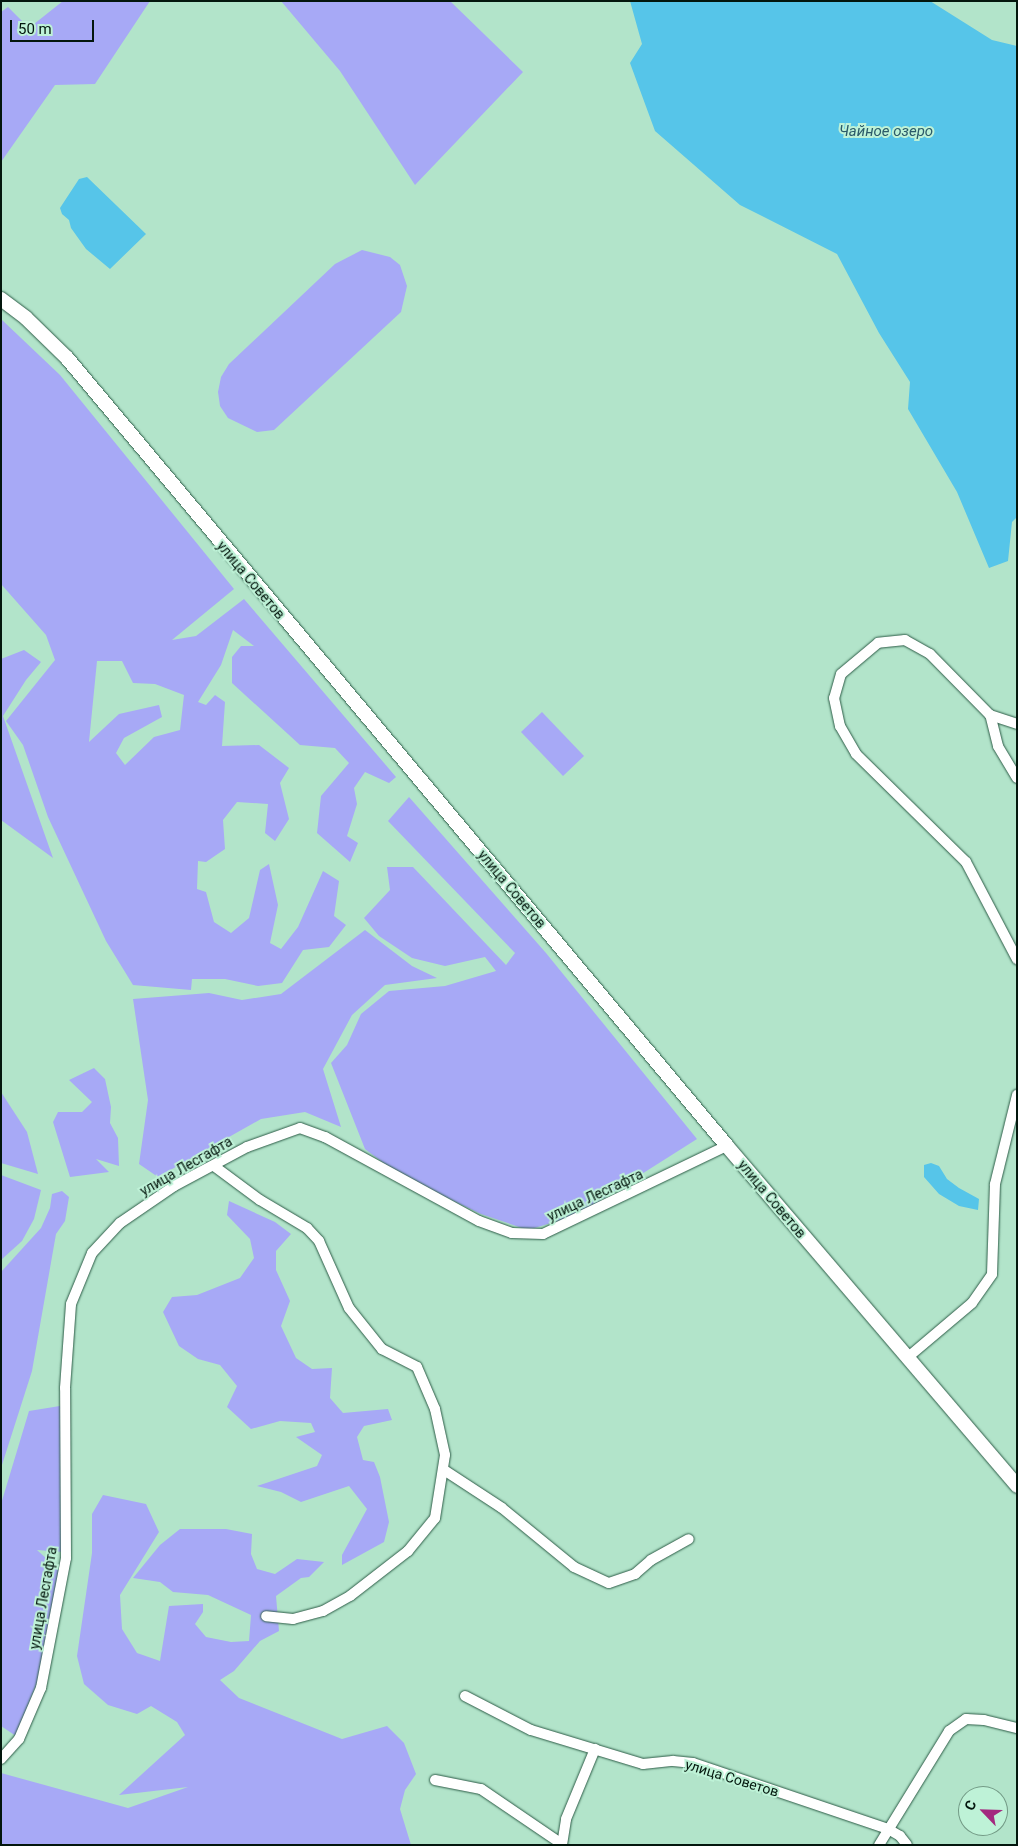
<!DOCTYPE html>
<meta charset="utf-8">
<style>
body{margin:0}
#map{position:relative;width:1018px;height:1846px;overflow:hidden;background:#b2e4ca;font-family:Roboto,sans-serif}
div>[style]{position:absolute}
.green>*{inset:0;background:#a7a9f6}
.water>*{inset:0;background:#56c5e9}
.roads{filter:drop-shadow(0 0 1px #2d5c47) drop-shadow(0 0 1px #2d5c47)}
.street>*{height:10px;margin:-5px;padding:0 5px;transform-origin:5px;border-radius:5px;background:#fff}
.secondary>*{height:14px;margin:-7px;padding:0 7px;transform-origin:7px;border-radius:7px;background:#fff}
span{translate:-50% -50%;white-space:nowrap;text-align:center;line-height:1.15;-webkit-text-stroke:4px #bef2d7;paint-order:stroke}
.street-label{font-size:14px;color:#03160d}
.water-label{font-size:15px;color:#2b5a6a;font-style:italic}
.frame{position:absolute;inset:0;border:2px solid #03160d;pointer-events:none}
.north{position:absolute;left:958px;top:1786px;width:50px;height:50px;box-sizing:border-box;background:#bef2d7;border:1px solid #739a86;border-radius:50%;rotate:294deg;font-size:14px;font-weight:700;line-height:20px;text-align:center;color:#03160d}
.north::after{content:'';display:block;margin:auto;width:18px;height:22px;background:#a3297f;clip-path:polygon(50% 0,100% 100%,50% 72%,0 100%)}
.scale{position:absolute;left:10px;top:20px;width:84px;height:22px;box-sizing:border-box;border:2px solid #03160d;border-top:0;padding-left:6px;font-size:15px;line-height:18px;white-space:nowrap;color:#03160d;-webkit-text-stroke:4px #bef2d7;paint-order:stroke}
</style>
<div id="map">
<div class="green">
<div style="clip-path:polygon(63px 1px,150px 1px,95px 84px,55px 85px,1px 162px,1px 12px,8px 7px,29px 28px)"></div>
<div style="clip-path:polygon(281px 1px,450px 1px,523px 72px,415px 185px,340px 71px)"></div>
<div style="clip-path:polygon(362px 250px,390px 257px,400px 265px,407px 286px,401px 312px,274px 430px,257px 432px,228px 418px,220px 406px,218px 392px,221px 377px,229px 364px,335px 264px)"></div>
<div style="clip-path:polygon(evenodd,1px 319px,60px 375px,234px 589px,172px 640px,196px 636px,244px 599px,396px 777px,389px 783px,365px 772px,354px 788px,357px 804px,347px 836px,358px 843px,350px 862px,317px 833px,321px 796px,349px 763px,335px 748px,300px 745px,232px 683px,232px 657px,241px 646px,254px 646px,233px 630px,221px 665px,198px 702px,206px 705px,215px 695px,225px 702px,222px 746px,259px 745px,289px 768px,280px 783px,289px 819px,275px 841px,265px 833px,268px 804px,237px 802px,223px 820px,225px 849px,206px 862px,198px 861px,197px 889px,206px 892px,214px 922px,231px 933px,249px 918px,260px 870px,269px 864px,278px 905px,270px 943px,281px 949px,298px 927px,323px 871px,339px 881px,334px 916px,346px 925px,329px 947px,303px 950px,282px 983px,258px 986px,225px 979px,192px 979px,191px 990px,133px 985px,106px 941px,48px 817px,23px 745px,6px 721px,55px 660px,46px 635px,1px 584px,1px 319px,97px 661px,122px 661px,133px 683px,155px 684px,184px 695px,180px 730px,154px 737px,125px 765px,116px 753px,124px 738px,162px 717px,159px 705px,119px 714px,89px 742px,97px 661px)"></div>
<div style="clip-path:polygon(24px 650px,41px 662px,26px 680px,3px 716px,53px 858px,1px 820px,1px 659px)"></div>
<div style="clip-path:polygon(542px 712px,584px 756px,563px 776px,521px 732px)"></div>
<div style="clip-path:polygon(409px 797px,546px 953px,697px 1139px,577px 1215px,528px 1230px,481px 1214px,401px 1176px,365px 1149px,331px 1063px,347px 1045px,361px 1014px,389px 991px,445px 986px,496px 971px,485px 957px,445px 966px,412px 958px,379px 936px,364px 918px,390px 890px,387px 867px,413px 867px,506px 965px,515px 953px,388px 821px)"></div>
<div style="clip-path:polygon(365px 930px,412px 966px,437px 978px,385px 985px,352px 1015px,323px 1069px,341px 1127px,305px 1112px,261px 1119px,158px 1177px,139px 1164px,148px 1100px,133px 999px,209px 993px,242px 1000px,281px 994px)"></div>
<div style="clip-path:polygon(94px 1068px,105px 1079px,111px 1107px,110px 1123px,118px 1138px,119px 1166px,96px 1159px,109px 1172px,70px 1177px,53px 1122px,58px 1112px,82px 1112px,92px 1102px,69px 1080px)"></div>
<div style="clip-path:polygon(1px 1092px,27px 1132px,38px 1174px,1px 1163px)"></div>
<div style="clip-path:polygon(1px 1175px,41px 1190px,34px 1219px,22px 1241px,1px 1260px)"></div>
<div style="clip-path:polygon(62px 1191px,69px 1197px,65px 1221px,56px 1234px,32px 1371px,1px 1468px,1px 1272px,41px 1228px,50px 1208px,52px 1194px)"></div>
<div style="clip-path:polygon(229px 1201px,275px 1222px,291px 1234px,276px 1251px,276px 1270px,290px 1301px,281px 1326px,296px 1358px,312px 1369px,332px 1368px,330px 1398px,343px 1413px,388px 1409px,392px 1420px,364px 1426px,357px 1437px,363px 1460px,374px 1462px,380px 1477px,389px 1522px,384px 1542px,342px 1565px,342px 1555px,367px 1509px,349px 1486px,301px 1502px,281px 1492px,257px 1486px,317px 1466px,322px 1455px,296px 1437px,315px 1432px,311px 1423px,280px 1421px,251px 1429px,227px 1407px,237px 1386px,220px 1365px,198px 1359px,179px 1346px,163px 1312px,172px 1297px,197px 1295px,240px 1278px,254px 1258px,250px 1239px,227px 1215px)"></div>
<div style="clip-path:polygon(66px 1405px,63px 1552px,37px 1550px,60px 1571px,42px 1670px,16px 1736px,1px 1726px,1px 1504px,29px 1411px)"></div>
<div style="clip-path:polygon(103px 1495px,146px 1504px,159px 1532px,120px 1595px,122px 1629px,137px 1653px,160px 1661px,169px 1606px,203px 1604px,203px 1612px,195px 1624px,206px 1637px,231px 1642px,249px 1641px,251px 1615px,208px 1595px,173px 1592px,160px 1582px,133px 1578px,160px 1545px,180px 1529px,226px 1529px,252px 1534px,251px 1554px,257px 1569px,275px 1574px,297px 1559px,324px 1562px,309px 1577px,301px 1578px,276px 1596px,279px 1631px,260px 1641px,234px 1671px,220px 1680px,239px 1698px,342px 1739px,387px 1726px,404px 1743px,416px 1774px,405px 1790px,400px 1809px,411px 1845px,1px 1845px,1px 1773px,128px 1808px,188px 1787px,119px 1795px,185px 1735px,177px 1722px,151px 1706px,137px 1714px,108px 1705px,84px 1684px,77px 1656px,92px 1553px,92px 1514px)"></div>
</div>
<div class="water">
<div style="clip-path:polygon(630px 1px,930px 1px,992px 40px,1017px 46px,1017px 517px,1012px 522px,1008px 561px,989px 568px,957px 492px,908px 409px,910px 382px,879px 333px,837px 254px,740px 205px,655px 131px,630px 63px,642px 44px)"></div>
<div style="clip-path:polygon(87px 177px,146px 234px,110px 269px,86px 249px,71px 228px,69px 220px,62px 214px,60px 208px,79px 179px)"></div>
<div style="clip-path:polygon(931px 1163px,939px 1166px,947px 1179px,959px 1188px,979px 1199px,978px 1210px,959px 1206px,939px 1194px,924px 1177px,924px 1165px)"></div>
</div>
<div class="roads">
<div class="street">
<div style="left:990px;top:715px;width:28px;rotate:18deg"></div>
<div style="left:1017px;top:778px;width:37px;rotate:-121deg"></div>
<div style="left:998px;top:746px;width:32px;rotate:-104deg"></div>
<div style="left:990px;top:715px;width:86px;rotate:-134.5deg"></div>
<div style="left:930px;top:654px;width:29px;rotate:-151deg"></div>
<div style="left:905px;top:640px;width:27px;rotate:174deg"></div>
<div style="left:878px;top:643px;width:48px;rotate:140deg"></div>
<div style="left:841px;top:674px;width:25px;rotate:106deg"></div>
<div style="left:834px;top:698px;width:29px;rotate:78deg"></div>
<div style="left:840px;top:726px;width:32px;rotate:60deg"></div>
<div style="left:856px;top:754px;width:154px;rotate:44.5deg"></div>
<div style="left:966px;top:862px;width:110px;rotate:62.3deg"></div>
<div style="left:214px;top:1166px;width:57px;rotate:36.5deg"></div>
<div style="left:260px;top:1200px;width:55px;rotate:30.8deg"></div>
<div style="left:307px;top:1228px;width:18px;rotate:47deg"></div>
<div style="left:319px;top:1241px;width:73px;rotate:65.9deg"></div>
<div style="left:349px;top:1308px;width:53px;rotate:51.2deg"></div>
<div style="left:382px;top:1349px;width:39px;rotate:27deg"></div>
<div style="left:417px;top:1367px;width:46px;rotate:66.8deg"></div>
<div style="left:435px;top:1409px;width:47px;rotate:77.7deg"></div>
<div style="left:445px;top:1455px;width:64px;rotate:99deg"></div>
<div style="left:435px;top:1518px;width:43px;rotate:129.3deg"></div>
<div style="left:408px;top:1551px;width:73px;rotate:142.2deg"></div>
<div style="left:350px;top:1596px;width:31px;rotate:151deg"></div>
<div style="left:323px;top:1611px;width:31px;rotate:165deg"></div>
<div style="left:293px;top:1619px;width:27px;rotate:-174deg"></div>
<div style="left:907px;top:1358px;width:85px;rotate:-40.2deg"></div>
<div style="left:972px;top:1303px;width:35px;rotate:-55deg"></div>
<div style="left:992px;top:1274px;width:90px;rotate:-88.1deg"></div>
<div style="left:995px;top:1184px;width:92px;rotate:-76.1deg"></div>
<div style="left:444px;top:1470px;width:69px;rotate:33.2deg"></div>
<div style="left:502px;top:1508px;width:93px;rotate:39.3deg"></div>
<div style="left:574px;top:1567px;width:38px;rotate:25deg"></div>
<div style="left:609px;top:1583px;width:28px;rotate:-19deg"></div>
<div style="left:635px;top:1574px;width:21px;rotate:-41deg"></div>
<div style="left:651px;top:1560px;width:43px;rotate:-28.9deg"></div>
<div style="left:465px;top:1696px;width:74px;rotate:27.3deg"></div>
<div style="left:531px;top:1730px;width:117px;rotate:16.9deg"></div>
<div style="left:643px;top:1764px;width:30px;rotate:-6deg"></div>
<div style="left:673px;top:1761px;width:20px;rotate:6deg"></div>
<div style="left:693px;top:1763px;width:206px;rotate:18.7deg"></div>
<div style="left:888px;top:1829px;width:14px;rotate:30deg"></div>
<div style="left:900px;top:1836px;width:11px;rotate:52deg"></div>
<div style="left:1px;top:1759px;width:27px;rotate:-48deg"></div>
<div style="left:19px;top:1739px;width:56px;rotate:-66.7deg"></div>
<div style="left:41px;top:1688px;width:132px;rotate:-79.1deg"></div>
<div style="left:66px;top:1558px;width:170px;rotate:-90.3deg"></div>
<div style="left:65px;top:1388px;width:84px;rotate:-85.9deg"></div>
<div style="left:71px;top:1304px;width:55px;rotate:-67.6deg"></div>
<div style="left:92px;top:1253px;width:41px;rotate:-47deg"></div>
<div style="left:120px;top:1223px;width:65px;rotate:-34.4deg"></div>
<div style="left:174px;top:1186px;width:83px;rotate:-28.1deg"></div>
<div style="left:247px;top:1147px;width:56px;rotate:-19.7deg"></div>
<div style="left:300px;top:1128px;width:27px;rotate:20deg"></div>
<div style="left:325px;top:1137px;width:175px;rotate:28.6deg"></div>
<div style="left:479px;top:1221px;width:35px;rotate:20deg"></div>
<div style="left:512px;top:1233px;width:31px;rotate:2deg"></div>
<div style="left:543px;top:1234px;width:204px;rotate:-25.6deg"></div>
<div style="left:435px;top:1780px;width:47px;rotate:11.1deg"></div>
<div style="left:481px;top:1789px;width:98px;rotate:34.2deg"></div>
<div style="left:562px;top:1845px;width:26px;rotate:-81deg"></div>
<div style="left:566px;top:1819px;width:76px;rotate:-67.5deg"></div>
<div style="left:879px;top:1845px;width:134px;rotate:-58.4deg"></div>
<div style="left:949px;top:1731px;width:21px;rotate:-35deg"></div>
<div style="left:966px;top:1719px;width:18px;rotate:3deg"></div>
<div style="left:984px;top:1720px;width:34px;rotate:14deg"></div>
</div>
<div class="secondary">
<div style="left:1px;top:299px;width:31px;rotate:37deg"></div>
<div style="left:26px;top:318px;width:57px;rotate:44.3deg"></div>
<div style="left:67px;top:358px;width:1028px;rotate:50.05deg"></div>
<div style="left:727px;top:1146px;width:447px;rotate:49.5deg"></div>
</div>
</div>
<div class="street-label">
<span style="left:251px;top:580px;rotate:50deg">улица Советов</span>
<span style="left:512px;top:889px;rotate:50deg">улица Советов</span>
<span style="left:186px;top:1166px;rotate:-30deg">улица Лесгафта</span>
<span style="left:595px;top:1195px;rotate:-25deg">улица Лесгафта</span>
<span style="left:772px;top:1199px;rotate:50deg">улица Советов</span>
<span style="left:43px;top:1598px;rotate:-80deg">улица Лесгафта</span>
<span style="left:732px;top:1778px;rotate:17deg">улица Советов</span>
</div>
<div class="water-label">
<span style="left:886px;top:132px">Чайное озеро</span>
</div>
<div class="frame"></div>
<div class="north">С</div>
<div class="scale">50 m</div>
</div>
